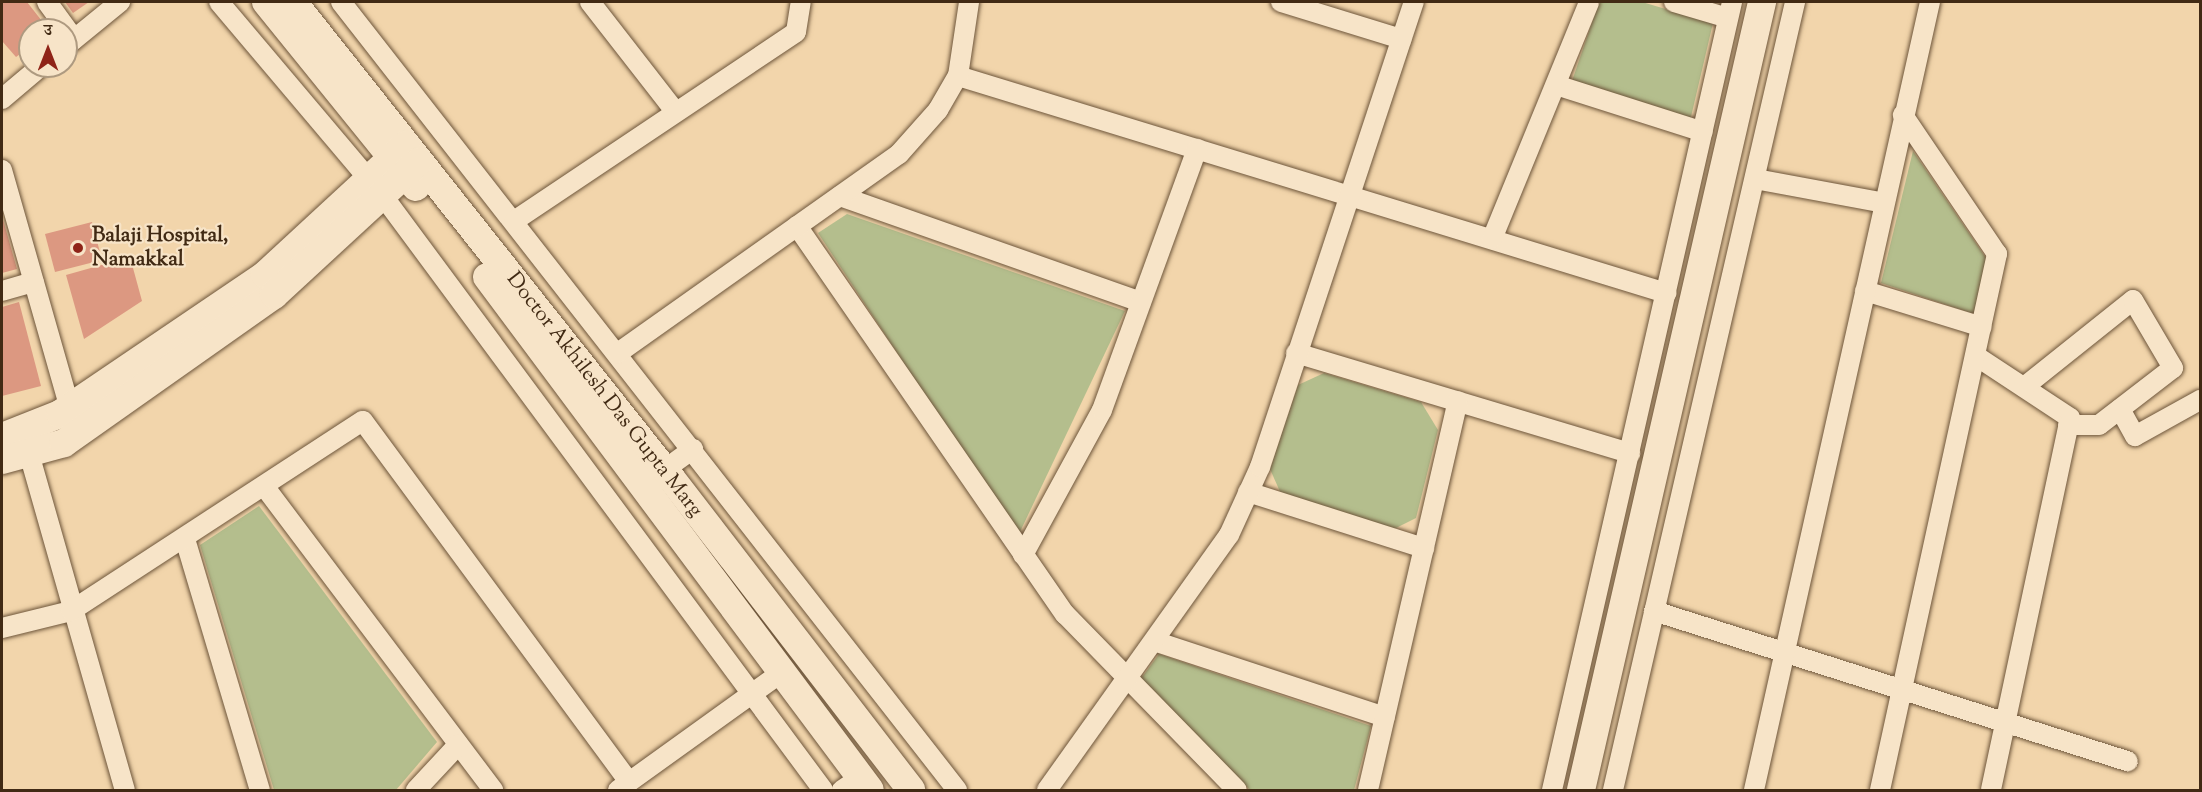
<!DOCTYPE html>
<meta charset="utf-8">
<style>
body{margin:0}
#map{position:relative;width:2202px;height:792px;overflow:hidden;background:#f2d5ab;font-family:"Sorts Mill Goudy","Noto Serif Devanagari",serif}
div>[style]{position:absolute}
.green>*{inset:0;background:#b4be8d}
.building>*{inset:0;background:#dc9881}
.roads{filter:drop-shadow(0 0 2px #6d553a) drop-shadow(0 0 2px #6d553a)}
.street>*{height:20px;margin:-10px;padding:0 10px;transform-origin:10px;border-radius:10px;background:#f7e4c8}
.secondary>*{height:28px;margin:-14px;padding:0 14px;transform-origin:14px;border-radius:14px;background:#f7e4c8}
.dots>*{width:16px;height:16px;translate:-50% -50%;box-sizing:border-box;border:3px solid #f7e4c8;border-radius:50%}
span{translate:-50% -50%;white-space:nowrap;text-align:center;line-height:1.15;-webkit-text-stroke:4.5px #f7e4c8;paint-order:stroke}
.poi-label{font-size:21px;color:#412a14;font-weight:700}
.left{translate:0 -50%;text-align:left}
.street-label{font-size:21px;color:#412a14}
.frame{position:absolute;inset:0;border:3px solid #412a14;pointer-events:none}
.north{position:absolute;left:18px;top:18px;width:60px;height:60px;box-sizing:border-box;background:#f7e4c8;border:2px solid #ae9a80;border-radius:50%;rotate:0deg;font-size:16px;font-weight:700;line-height:24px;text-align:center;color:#412a14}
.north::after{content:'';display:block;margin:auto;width:21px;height:27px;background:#8f2418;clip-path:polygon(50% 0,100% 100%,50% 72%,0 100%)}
</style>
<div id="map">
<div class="green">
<div style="clip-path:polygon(1599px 2px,1642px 2px,1713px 23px,1690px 121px,1572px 81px)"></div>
<div style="clip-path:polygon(1913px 151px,1986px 258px,1974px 314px,1881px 283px)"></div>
<div style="clip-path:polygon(847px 214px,1125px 311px,1018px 536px,818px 233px)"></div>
<div style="clip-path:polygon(1324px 373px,1421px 402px,1438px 430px,1416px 518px,1394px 529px,1281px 494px,1270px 469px,1298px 385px)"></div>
<div style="clip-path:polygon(259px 506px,437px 742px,396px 790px,274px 790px,200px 545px)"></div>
<div style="clip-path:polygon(1159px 654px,1371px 726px,1354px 790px,1250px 790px,1140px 680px)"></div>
</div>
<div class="building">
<div style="clip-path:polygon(2px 2px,27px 2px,49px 30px,30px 30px,30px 47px,16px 57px,2px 41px)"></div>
<div style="clip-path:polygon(65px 2px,89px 2px,73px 13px)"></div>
<div style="clip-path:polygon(2px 216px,17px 269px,2px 273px)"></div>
<div style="clip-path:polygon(92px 222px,102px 260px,55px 272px,45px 234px)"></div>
<div style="clip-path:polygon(130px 257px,142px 301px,84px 339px,66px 275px)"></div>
<div style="clip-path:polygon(19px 302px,41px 386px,2px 396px,2px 307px)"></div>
</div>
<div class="roads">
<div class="street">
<div style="left:47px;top:2px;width:46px;rotate:53.9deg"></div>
<div style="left:219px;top:2px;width:254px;rotate:49.8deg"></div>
<div style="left:383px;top:196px;width:739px;rotate:53.47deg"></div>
<div style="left:341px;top:2px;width:1000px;rotate:51.98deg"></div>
<div style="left:590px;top:2px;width:138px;rotate:52.1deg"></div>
<div style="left:1281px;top:2px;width:126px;rotate:17.1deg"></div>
<div style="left:1674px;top:2px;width:56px;rotate:16.5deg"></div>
<div style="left:66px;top:46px;width:70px;rotate:-39.2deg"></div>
<div style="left:958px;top:76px;width:741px;rotate:17.04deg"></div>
<div style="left:1556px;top:85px;width:154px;rotate:17.7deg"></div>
<div style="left:2px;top:99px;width:51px;rotate:-40.2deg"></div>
<div style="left:2px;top:170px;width:248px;rotate:74.1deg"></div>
<div style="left:1755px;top:179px;width:131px;rotate:10.5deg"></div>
<div style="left:840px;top:196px;width:319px;rotate:19.4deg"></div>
<div style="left:514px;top:221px;width:339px;rotate:-33.8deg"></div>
<div style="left:796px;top:32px;width:30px;rotate:-81deg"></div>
<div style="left:797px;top:226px;width:472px;rotate:55.4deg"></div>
<div style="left:1065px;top:614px;width:246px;rotate:45.7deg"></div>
<div style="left:1492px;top:239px;width:256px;rotate:-67.7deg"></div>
<div style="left:2px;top:291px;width:33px;rotate:-16deg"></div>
<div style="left:1865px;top:291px;width:122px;rotate:17.1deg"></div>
<div style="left:618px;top:353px;width:344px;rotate:-35.3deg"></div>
<div style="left:899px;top:154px;width:59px;rotate:-48.4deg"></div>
<div style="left:938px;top:110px;width:39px;rotate:-60deg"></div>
<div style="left:958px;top:76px;width:75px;rotate:-81.5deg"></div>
<div style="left:1296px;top:353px;width:349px;rotate:16.7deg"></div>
<div style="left:1976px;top:356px;width:113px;rotate:33.4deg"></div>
<div style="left:2070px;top:418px;width:380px;rotate:102deg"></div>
<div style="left:2024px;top:387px;width:139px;rotate:-38.6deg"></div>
<div style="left:2133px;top:300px;width:79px;rotate:59.5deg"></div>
<div style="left:2173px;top:368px;width:93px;rotate:142.4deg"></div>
<div style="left:2099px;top:425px;width:31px;rotate:180deg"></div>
<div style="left:2120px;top:409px;width:31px;rotate:61deg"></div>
<div style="left:2135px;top:436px;width:74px;rotate:-29deg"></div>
<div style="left:26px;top:443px;width:361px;rotate:74.1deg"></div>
<div style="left:664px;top:470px;width:36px;rotate:-36deg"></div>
<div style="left:264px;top:486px;width:381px;rotate:53deg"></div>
<div style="left:1248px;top:492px;width:185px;rotate:17.7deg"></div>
<div style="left:185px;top:539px;width:262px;rotate:73.4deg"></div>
<div style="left:1023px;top:555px;width:165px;rotate:-61.4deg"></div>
<div style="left:1102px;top:410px;width:278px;rotate:-70deg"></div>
<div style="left:1654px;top:611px;width:497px;rotate:17.6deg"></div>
<div style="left:2px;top:628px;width:71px;rotate:-13.8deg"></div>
<div style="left:71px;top:611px;width:348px;rotate:-33.1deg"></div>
<div style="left:363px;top:421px;width:448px;rotate:53.6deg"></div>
<div style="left:1154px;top:641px;width:243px;rotate:18.2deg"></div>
<div style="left:416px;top:790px;width:62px;rotate:-47deg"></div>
<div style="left:618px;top:790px;width:201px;rotate:-35.7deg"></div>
<div style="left:842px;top:790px;width:22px;rotate:-34deg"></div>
<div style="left:1047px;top:790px;width:313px;rotate:-54.5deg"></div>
<div style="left:1229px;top:535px;width:75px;rotate:-65.5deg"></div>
<div style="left:1260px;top:467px;width:490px;rotate:-71.7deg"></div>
<div style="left:1368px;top:790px;width:399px;rotate:-77deg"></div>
<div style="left:1552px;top:790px;width:808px;rotate:-77.13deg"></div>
<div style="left:1613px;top:790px;width:809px;rotate:-76.99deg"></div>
<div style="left:1754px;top:790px;width:807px;rotate:-77.41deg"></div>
<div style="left:1880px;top:790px;width:549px;rotate:-77.69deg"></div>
<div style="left:1997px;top:254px;width:168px;rotate:-124.1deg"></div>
</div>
<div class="secondary">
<div style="left:266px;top:2px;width:238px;rotate:51deg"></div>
<div style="left:293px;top:2px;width:608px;rotate:51.55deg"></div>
<div style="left:671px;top:478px;width:394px;rotate:52.4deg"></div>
<div style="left:487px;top:277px;width:640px;rotate:53.26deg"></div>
<div style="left:2px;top:437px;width:62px;rotate:-21.6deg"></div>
<div style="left:60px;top:414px;width:248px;rotate:-34.1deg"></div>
<div style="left:265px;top:275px;width:192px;rotate:-42.7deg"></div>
<div style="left:2px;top:460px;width:64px;rotate:-15.3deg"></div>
<div style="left:64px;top:443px;width:257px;rotate:-35.2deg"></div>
<div style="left:274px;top:295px;width:196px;rotate:-42.7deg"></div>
<div style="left:1581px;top:790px;width:809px;rotate:-77.06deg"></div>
</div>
</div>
<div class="dots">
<div style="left:78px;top:248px;background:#8f2418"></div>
</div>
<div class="poi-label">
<span class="left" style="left:92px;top:248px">Balaji Hospital,<br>Namakkal</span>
</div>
<div class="street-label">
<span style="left:604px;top:395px;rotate:52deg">Doctor Akhilesh Das Gupta Marg</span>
</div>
<div class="frame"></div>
<div class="north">उ</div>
</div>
